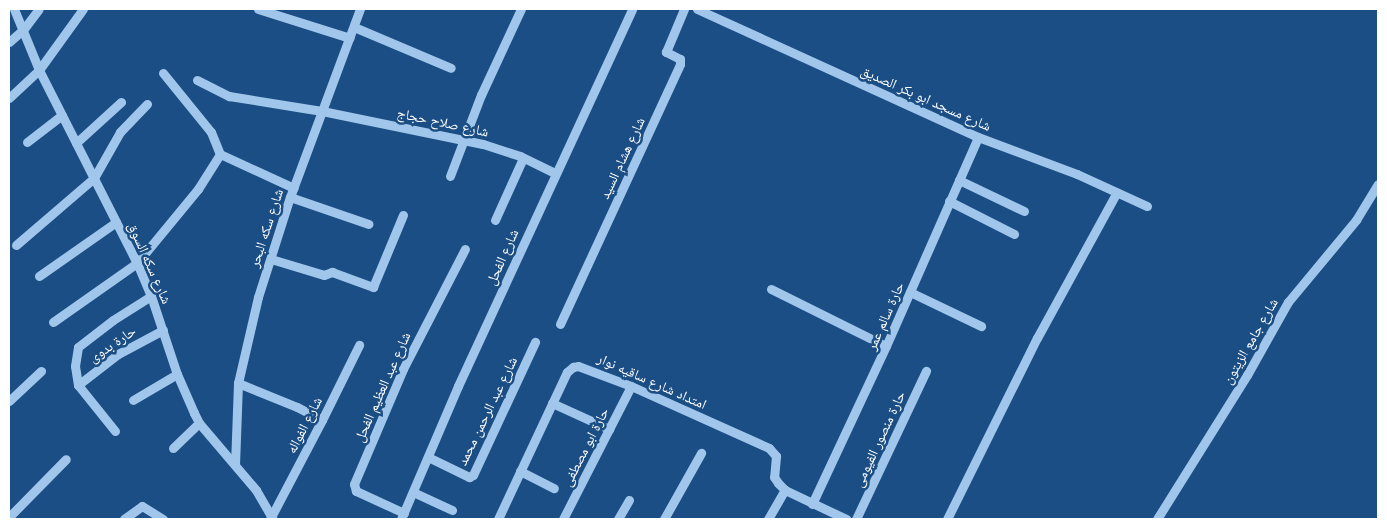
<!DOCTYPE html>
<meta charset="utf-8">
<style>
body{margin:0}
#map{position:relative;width:1387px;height:528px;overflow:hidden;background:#1b4e84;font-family:Quicksand,"Noto Naskh Arabic",sans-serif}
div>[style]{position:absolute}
.minor>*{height:9px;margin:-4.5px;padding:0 4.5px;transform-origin:4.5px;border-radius:4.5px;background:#a1c6eb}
span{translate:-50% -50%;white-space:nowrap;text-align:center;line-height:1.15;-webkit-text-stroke:5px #1b4e84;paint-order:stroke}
.street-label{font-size:14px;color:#fff}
.frame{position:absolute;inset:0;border:10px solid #fff;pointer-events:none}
</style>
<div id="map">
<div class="minor">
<div style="left:14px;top:9px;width:66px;rotate:67.7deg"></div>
<div style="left:39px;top:70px;width:216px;rotate:63.1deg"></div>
<div style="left:137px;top:263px;width:36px;rotate:67deg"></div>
<div style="left:151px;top:296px;width:82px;rotate:71.6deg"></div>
<div style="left:177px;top:374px;width:43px;rotate:66.4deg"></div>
<div style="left:194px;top:413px;width:11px;rotate:63deg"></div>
<div style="left:199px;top:423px;width:88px;rotate:49.6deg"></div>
<div style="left:256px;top:490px;width:34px;rotate:60deg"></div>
<div style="left:258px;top:9px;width:96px;rotate:17.5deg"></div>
<div style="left:697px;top:9px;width:309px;rotate:24.5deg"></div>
<div style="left:978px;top:137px;width:106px;rotate:20.5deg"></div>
<div style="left:1077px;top:174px;width:77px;rotate:24.6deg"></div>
<div style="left:354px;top:27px;width:105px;rotate:22.9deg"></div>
<div style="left:9px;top:42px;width:18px;rotate:-41deg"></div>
<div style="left:23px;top:30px;width:26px;rotate:-53deg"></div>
<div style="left:163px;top:73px;width:76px;rotate:50.9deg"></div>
<div style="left:211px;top:132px;width:24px;rotate:68deg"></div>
<div style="left:220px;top:154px;width:81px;rotate:24.7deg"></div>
<div style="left:197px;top:80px;width:36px;rotate:27deg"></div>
<div style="left:229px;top:96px;width:94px;rotate:9.2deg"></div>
<div style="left:322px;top:111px;width:164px;rotate:11.6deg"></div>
<div style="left:483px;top:144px;width:39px;rotate:18deg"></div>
<div style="left:520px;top:156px;width:39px;rotate:26deg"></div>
<div style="left:9px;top:98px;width:41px;rotate:-43deg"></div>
<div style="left:39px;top:70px;width:75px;rotate:-54.2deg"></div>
<div style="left:27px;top:142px;width:44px;rotate:-37.6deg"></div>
<div style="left:76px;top:143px;width:61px;rotate:-42.3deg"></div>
<div style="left:450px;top:176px;width:87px;rotate:-69.1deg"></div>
<div style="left:481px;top:95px;width:95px;rotate:-65.1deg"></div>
<div style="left:959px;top:180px;width:72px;rotate:25.5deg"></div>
<div style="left:290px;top:197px;width:83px;rotate:18.9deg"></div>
<div style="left:949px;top:201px;width:73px;rotate:26.9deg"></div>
<div style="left:495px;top:220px;width:68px;rotate:-65.7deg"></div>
<div style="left:16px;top:245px;width:103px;rotate:-40.7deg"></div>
<div style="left:94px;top:178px;width:53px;rotate:-60.5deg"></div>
<div style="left:120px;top:132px;width:39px;rotate:-46deg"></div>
<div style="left:271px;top:259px;width:55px;rotate:16.8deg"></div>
<div style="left:324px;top:275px;width:9px;rotate:-21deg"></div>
<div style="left:332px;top:272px;width:44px;rotate:20.1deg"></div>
<div style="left:373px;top:287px;width:78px;rotate:-67.4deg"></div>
<div style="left:39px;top:276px;width:94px;rotate:-35deg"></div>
<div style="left:771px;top:289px;width:128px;rotate:26.4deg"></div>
<div style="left:910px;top:292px;width:79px;rotate:25.6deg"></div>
<div style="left:53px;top:322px;width:103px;rotate:-35.1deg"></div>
<div style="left:137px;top:263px;width:96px;rotate:-50.5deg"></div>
<div style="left:198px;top:189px;width:41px;rotate:-57.8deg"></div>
<div style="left:560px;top:324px;width:286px;rotate:-65.2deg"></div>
<div style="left:680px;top:64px;width:5px;rotate:-90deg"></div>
<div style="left:680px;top:59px;width:16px;rotate:-153deg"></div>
<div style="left:666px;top:52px;width:47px;rotate:-67.3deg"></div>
<div style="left:238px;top:383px;width:64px;rotate:22.1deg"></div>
<div style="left:297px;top:407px;width:28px;rotate:27deg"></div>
<div style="left:78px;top:385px;width:51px;rotate:-37.8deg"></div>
<div style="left:118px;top:354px;width:51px;rotate:-28.1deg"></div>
<div style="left:133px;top:400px;width:51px;rotate:-30.6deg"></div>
<div style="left:9px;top:401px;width:44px;rotate:-43.2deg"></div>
<div style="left:552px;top:403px;width:63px;rotate:24.5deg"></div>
<div style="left:115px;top:431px;width:59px;rotate:-128.8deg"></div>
<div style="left:78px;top:385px;width:19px;rotate:-99deg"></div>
<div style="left:75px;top:366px;width:19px;rotate:-81deg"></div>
<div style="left:78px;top:347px;width:44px;rotate:-37.6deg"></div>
<div style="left:113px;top:320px;width:45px;rotate:-32.3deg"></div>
<div style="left:173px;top:448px;width:36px;rotate:-44deg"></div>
<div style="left:428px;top:457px;width:46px;rotate:26deg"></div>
<div style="left:469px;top:477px;width:4px;rotate:-27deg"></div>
<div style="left:473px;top:475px;width:147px;rotate:-65deg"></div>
<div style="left:235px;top:465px;width:82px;rotate:-87.9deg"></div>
<div style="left:238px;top:383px;width:88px;rotate:-76.9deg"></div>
<div style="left:258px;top:297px;width:105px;rotate:-72.3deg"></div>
<div style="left:290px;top:197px;width:201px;rotate:-69.6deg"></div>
<div style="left:520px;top:471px;width:38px;rotate:27deg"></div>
<div style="left:413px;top:492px;width:43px;rotate:24.8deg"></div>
<div style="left:812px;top:504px;width:174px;rotate:-64.9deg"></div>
<div style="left:886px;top:346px;width:228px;rotate:-66.2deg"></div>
<div style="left:404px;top:513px;width:53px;rotate:-155.4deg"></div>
<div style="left:356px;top:491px;width:7px;rotate:-106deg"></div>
<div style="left:354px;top:484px;width:125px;rotate:-66.9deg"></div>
<div style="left:403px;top:369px;width:135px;rotate:-62.7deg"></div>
<div style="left:9px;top:517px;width:81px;rotate:-45.5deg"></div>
<div style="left:124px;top:519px;width:22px;rotate:-36deg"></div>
<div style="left:142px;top:506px;width:25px;rotate:32deg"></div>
<div style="left:270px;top:519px;width:112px;rotate:-62.3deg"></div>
<div style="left:322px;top:420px;width:84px;rotate:-63.7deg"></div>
<div style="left:401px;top:519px;width:145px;rotate:-66.8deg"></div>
<div style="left:458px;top:386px;width:415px;rotate:-65.2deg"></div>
<div style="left:498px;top:519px;width:162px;rotate:-64.9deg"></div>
<div style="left:567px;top:372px;width:8px;rotate:-40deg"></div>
<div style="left:573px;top:367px;width:5px;rotate:-11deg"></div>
<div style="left:578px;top:366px;width:57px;rotate:20.7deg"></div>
<div style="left:631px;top:386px;width:151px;rotate:24.2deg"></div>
<div style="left:769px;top:448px;width:11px;rotate:49deg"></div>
<div style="left:776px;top:456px;width:21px;rotate:95deg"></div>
<div style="left:774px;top:477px;width:7px;rotate:56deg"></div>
<div style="left:778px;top:483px;width:10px;rotate:45deg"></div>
<div style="left:785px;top:490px;width:68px;rotate:25.4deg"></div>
<div style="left:563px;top:519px;width:149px;rotate:-62.9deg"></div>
<div style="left:618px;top:519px;width:22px;rotate:-60deg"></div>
<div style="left:664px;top:519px;width:76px;rotate:-60.7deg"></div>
<div style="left:768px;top:519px;width:34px;rotate:-60deg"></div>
<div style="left:856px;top:519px;width:164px;rotate:-64.7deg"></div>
<div style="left:947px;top:519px;width:202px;rotate:-63.6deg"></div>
<div style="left:1037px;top:338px;width:166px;rotate:-61.3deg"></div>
<div style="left:1157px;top:519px;width:170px;rotate:-58deg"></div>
<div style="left:1247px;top:375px;width:84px;rotate:-60.7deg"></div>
<div style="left:1288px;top:302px;width:107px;rotate:-50.3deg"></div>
<div style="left:1356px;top:220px;width:42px;rotate:-58.6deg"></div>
</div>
<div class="street-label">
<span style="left:926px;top:98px;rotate:24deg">شارع مسجد ابو بكر الصديق</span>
<span style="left:443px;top:122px;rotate:12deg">شارع صلاح حجاج</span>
<span style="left:622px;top:158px;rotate:-65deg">شارع هشام السيد</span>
<span style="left:266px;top:228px;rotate:-72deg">شارع سكه البحر</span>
<span style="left:502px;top:257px;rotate:-66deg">شارع الفحل</span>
<span style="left:150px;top:263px;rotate:66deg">شارع سكه السوق</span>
<span style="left:885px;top:316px;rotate:-66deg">حارة سالم عمر</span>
<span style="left:1250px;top:341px;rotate:-60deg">شارع جامع الزيتون</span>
<span style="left:112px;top:344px;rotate:-34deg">حارة بدوى</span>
<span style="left:652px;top:381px;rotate:24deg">امتداد شارع ساقيه نوار</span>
<span style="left:382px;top:387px;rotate:-66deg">شارع عبد العظيم الفحل</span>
<span style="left:487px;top:411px;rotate:-64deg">شارع عبد الرحمن محمد</span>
<span style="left:304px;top:425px;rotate:-63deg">شارع الفواله</span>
<span style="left:879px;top:439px;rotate:-65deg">حارة منصور الفيومى</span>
<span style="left:585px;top:447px;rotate:-63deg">حارة ابو مصطفى</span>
</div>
<div class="frame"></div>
</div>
